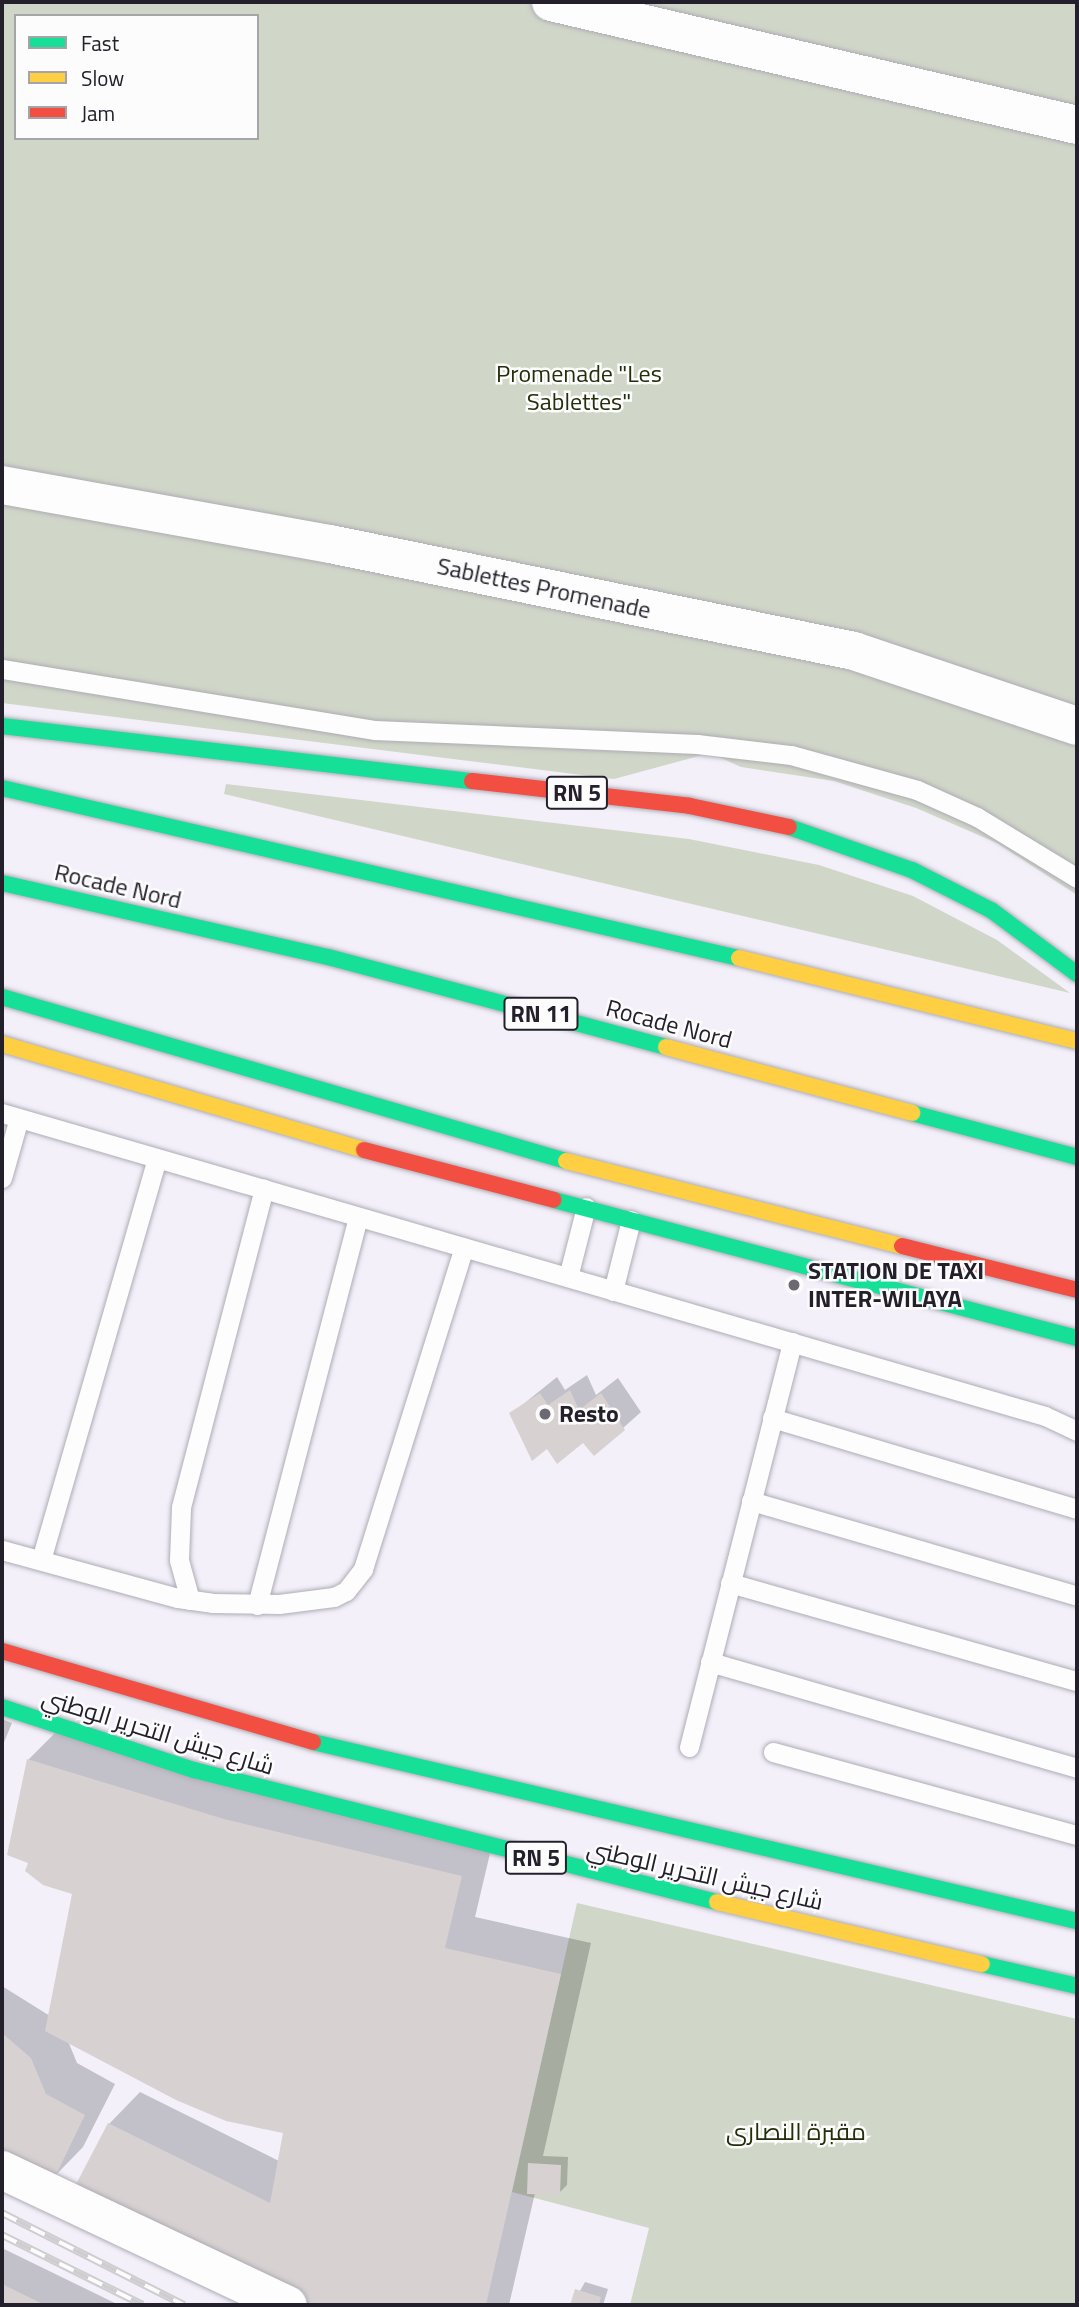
<!DOCTYPE html>
<meta charset="utf-8">
<style>
body{margin:0}
#map{position:relative;width:1079px;height:2307px;overflow:hidden;background:#f3f0fa;font-family:"Titillium Web",Cairo,sans-serif}
div>[style]{position:absolute}
.green>*{inset:0;background:#d0d7c8}
.shadow>*{inset:0;background:#0003}
.building>*{inset:0;background:#d7d1d1}
.roads{filter:drop-shadow(0 0 2px #aeacb5) drop-shadow(0 0 2px #aeacb5)}
.lane>*{height:19px;margin:-9.5px;padding:0 9.5px;transform-origin:9.5px;border-radius:9.5px;background:#fdfdfe}
.street>*{height:38px;margin:-19px;padding:0 19px;transform-origin:19px;border-radius:19px;background:#fdfdfe}
.fast>*{height:16px;margin:-8px;padding:0 8px;transform-origin:8px;border-radius:8px;background:#16e098}
.slow>*{height:16px;margin:-8px;padding:0 8px;transform-origin:8px;border-radius:8px;background:#ffcf43}
.jam>*{height:16px;margin:-8px;padding:0 8px;transform-origin:8px;border-radius:8px;background:#f24e42}
.rail>*{height:8px;margin-top:-4px;transform-origin:0;background:repeating-linear-gradient(90deg,#fcfcfc 0 16px,#cecdd0 0 32px);box-sizing:border-box;border-block:2px solid #cecdd0}
.dots>*{width:19px;height:19px;translate:-50% -50%;box-sizing:border-box;border:4px solid #fcfcfc;border-radius:50%}
span{translate:-50% -50%;white-space:nowrap;text-align:center;line-height:1.15;-webkit-text-stroke:5px #fcfcfc;paint-order:stroke}
.shield-label span{padding:2px 5px;background:#fcfcfc;border:2px solid;border-radius:5px;-webkit-text-stroke-width:0}
.shield-label{font-size:23px;color:#23202b;font-weight:700}
.park-label{font-size:24px;color:#232f0a}
.street-label{font-size:24px;color:#23202b}
.poi-label{font-size:24px;color:#23202b;font-weight:700}
.left{translate:0 -50%;text-align:left}
.frame{position:absolute;inset:0;border:4px solid #23202b;pointer-events:none}
.legend{position:absolute;left:14px;top:14px;width:245px;height:126px;box-sizing:border-box;background:#fcfcfc;border:2px solid #a5a4a8;margin:0;padding:9px 12px;list-style:none;font-size:21px;color:#23202b}
.legend li{display:flex;align-items:center;gap:14px;height:35px}
.legend b{width:35px;border:2px solid #a5a4a8}
</style>
<div id="map">
<div class="green">
<div style="clip-path:polygon(evenodd,2px 2px,1077px 2px,1077px 895px,997px 843px,916px 808px,834px 781px,741px 767px,710px 753px,614px 779px,2px 703px,2px 2px,16px 16px,257px 16px,257px 138px,16px 138px,16px 16px)"></div>
<div style="clip-path:polygon(226px 784px,689px 839px,819px 865px,913px 896px,997px 940px,1070px 993px,224px 794px)"></div>
<div style="clip-path:polygon(577px 1903px,1077px 2019px,1077px 2305px,630px 2305px,649px 2228px,512px 2192px)"></div>
</div>
<div class="shadow">
<div style="clip-path:polygon(587px 1375px,596px 1395px,618px 1378px,641px 1412px,595px 1453px,583px 1441px,547px 1447px,511px 1414px,557px 1377px,565px 1390px)"></div>
<div style="clip-path:polygon(2px 1719px,12px 1723px,2px 1747px)"></div>
<div style="clip-path:polygon(60px 1728px,492px 1845px,475px 1917px,591px 1943px,543px 2156px,568px 2157px,567px 2185px,559px 2193px,535px 2193px,509px 2305px,317px 2305px,74px 2191px,109px 2124px,140px 2092px,279px 2161px,285px 2131px,68px 2041px,77px 2063px,115px 2084px,83px 2147px,52px 2179px,2px 2164px,2px 1986px,50px 2016px,74px 1893px,30px 1862px,9px 1854px,29px 1759px)"></div>
<div style="clip-path:polygon(2px 2248px,119px 2305px,2px 2305px)"></div>
<div style="clip-path:polygon(585px 2282px,608px 2289px,603px 2305px,572px 2305px)"></div>
</div>
<div class="building">
<div style="clip-path:polygon(570px 1390px,579px 1410px,601px 1393px,625px 1430px,594px 1456px,583px 1443px,557px 1464px,547px 1449px,532px 1461px,509px 1413px,540px 1393px,548px 1405px)"></div>
<div style="clip-path:polygon(27px 1759px,224px 1819px,462px 1876px,445px 1948px,561px 1974px,486px 2305px,312px 2305px,72px 2192px,108px 2123px,270px 2203px,283px 2133px,226px 2121px,176px 2100px,45px 2031px,72px 1894px,43px 1885px,25px 1871px,28px 1863px,7px 1855px)"></div>
<div style="clip-path:polygon(2px 2033px,31px 2058px,46px 2094px,85px 2115px,53px 2181px,2px 2166px)"></div>
<div style="clip-path:polygon(528px 2163px,561px 2165px,560px 2195px,527px 2194px)"></div>
<div style="clip-path:polygon(2px 2284px,45px 2305px,2px 2305px)"></div>
<div style="clip-path:polygon(575px 2289px,601px 2297px,599px 2305px,570px 2305px)"></div>
</div>
<div class="roads">
<div class="lane">
<div style="left:2px;top:669px;width:378px;rotate:9.3deg"></div>
<div style="left:375px;top:730px;width:322px;rotate:2.5deg"></div>
<div style="left:697px;top:744px;width:95px;rotate:6.7deg"></div>
<div style="left:791px;top:755px;width:131px;rotate:15.5deg"></div>
<div style="left:917px;top:790px;width:66px;rotate:24.2deg"></div>
<div style="left:977px;top:817px;width:117px;rotate:31.4deg"></div>
<div style="left:2px;top:1113px;width:1086px;rotate:16.2deg"></div>
<div style="left:1045px;top:1416px;width:35px;rotate:25deg"></div>
<div style="left:2px;top:1178px;width:62px;rotate:-74.2deg"></div>
<div style="left:568px;top:1277px;width:72px;rotate:-75.6deg"></div>
<div style="left:613px;top:1291px;width:73px;rotate:-75.8deg"></div>
<div style="left:772px;top:1418px;width:318px;rotate:16.6deg"></div>
<div style="left:751px;top:1501px;width:340px;rotate:16.2deg"></div>
<div style="left:2px;top:1550px;width:182px;rotate:15.3deg"></div>
<div style="left:178px;top:1598px;width:34px;rotate:8deg"></div>
<div style="left:212px;top:1603px;width:67px;rotate:0.9deg"></div>
<div style="left:279px;top:1604px;width:55px;rotate:-7.3deg"></div>
<div style="left:334px;top:1597px;width:13px;rotate:-27deg"></div>
<div style="left:346px;top:1591px;width:28px;rotate:-52deg"></div>
<div style="left:363px;top:1569px;width:337px;rotate:-72.6deg"></div>
<div style="left:41px;top:1560px;width:418px;rotate:-73.9deg"></div>
<div style="left:730px;top:1583px;width:361px;rotate:15.8deg"></div>
<div style="left:190px;top:1600px;width:41px;rotate:-105.4deg"></div>
<div style="left:179px;top:1560px;width:53px;rotate:-87.8deg"></div>
<div style="left:181px;top:1507px;width:329px;rotate:-75.4deg"></div>
<div style="left:257px;top:1605px;width:401px;rotate:-75.4deg"></div>
<div style="left:710px;top:1662px;width:382px;rotate:16.1deg"></div>
<div style="left:689px;top:1747px;width:418px;rotate:-75.7deg"></div>
<div style="left:773px;top:1752px;width:315px;rotate:15.3deg"></div>
</div>
<div class="street">
<div style="left:551px;top:2px;width:540px;rotate:13.16deg"></div>
<div style="left:2px;top:485px;width:333px;rotate:10.2deg"></div>
<div style="left:330px;top:544px;width:535px;rotate:11.54deg"></div>
<div style="left:854px;top:651px;width:235px;rotate:18.6deg"></div>
<div style="left:2px;top:2170px;width:316px;rotate:25.3deg"></div>
</div>
<div class="fast">
<div style="left:2px;top:726px;width:473px;rotate:6.7deg"></div>
<div style="left:2px;top:788px;width:756px;rotate:12.99deg"></div>
<div style="left:789px;top:827px;width:130px;rotate:19.3deg"></div>
<div style="left:912px;top:870px;width:89px;rotate:26.9deg"></div>
<div style="left:991px;top:910px;width:107px;rotate:36.7deg"></div>
<div style="left:2px;top:883px;width:334px;rotate:12.8deg"></div>
<div style="left:328px;top:957px;width:350px;rotate:14.9deg"></div>
<div style="left:2px;top:997px;width:587px;rotate:16.21deg"></div>
<div style="left:912px;top:1113px;width:171px;rotate:14.9deg"></div>
<div style="left:554px;top:1200px;width:541px;rotate:14.78deg"></div>
<div style="left:2px;top:1707px;width:202px;rotate:18.2deg"></div>
<div style="left:194px;top:1770px;width:539px;rotate:14.17deg"></div>
<div style="left:313px;top:1742px;width:785px;rotate:13.19deg"></div>
<div style="left:982px;top:1964px;width:98px;rotate:13deg"></div>
</div>
<div class="slow">
<div style="left:739px;top:958px;width:348px;rotate:13.8deg"></div>
<div style="left:2px;top:1044px;width:377px;rotate:16.3deg"></div>
<div style="left:666px;top:1047px;width:255px;rotate:15deg"></div>
<div style="left:566px;top:1161px;width:347px;rotate:14.2deg"></div>
<div style="left:717px;top:1902px;width:272px;rotate:13.2deg"></div>
</div>
<div class="jam">
<div style="left:472px;top:781px;width:219px;rotate:6.5deg"></div>
<div style="left:690px;top:806px;width:101px;rotate:12deg"></div>
<div style="left:364px;top:1150px;width:196px;rotate:14.7deg"></div>
<div style="left:902px;top:1246px;width:180px;rotate:14.1deg"></div>
<div style="left:2px;top:1651px;width:324px;rotate:16.3deg"></div>
</div>
</div>
<div class="rail">
<div style="left:2px;top:2213px;width:204px;rotate:26.8deg"></div>
<div style="left:2px;top:2235px;width:157px;rotate:26.4deg"></div>
</div>
<div class="dots">
<div style="left:794px;top:1285px;background:#6c6973"></div>
<div style="left:545px;top:1414px;background:#6c6973"></div>
</div>
<div class="shield-label">
<span style="left:577px;top:793px">RN 5</span>
<span style="left:541px;top:1014px">RN 11</span>
<span style="left:536px;top:1858px">RN 5</span>
</div>
<div class="park-label">
<span style="left:579px;top:388px">Promenade "Les<br>Sablettes"</span>
<span style="left:796px;top:2132px">مقبرة النصارى</span>
</div>
<div class="street-label">
<span style="left:544px;top:588px;rotate:12deg">Sablettes Promenade</span>
<span style="left:118px;top:886px;rotate:13deg">Rocade Nord</span>
<span style="left:669px;top:1024px;rotate:15deg">Rocade Nord</span>
<span style="left:158px;top:1732px;rotate:17deg">شارع جيش التحرير الوطني</span>
<span style="left:705px;top:1875px;rotate:13deg">شارع جيش التحرير الوطني</span>
</div>
<div class="poi-label">
<span class="left" style="left:808px;top:1285px">STATION DE TAXI<br>INTER-WILAYA</span>
<span class="left" style="left:559px;top:1414px">Resto</span>
</div>
<div class="frame"></div>
<ul class="legend">
<li><b style="height:9px;background:#16e098"></b>Fast</li>
<li><b style="height:9px;background:#ffcf43"></b>Slow</li>
<li><b style="height:9px;background:#f24e42"></b>Jam</li>
</ul>
</div>
